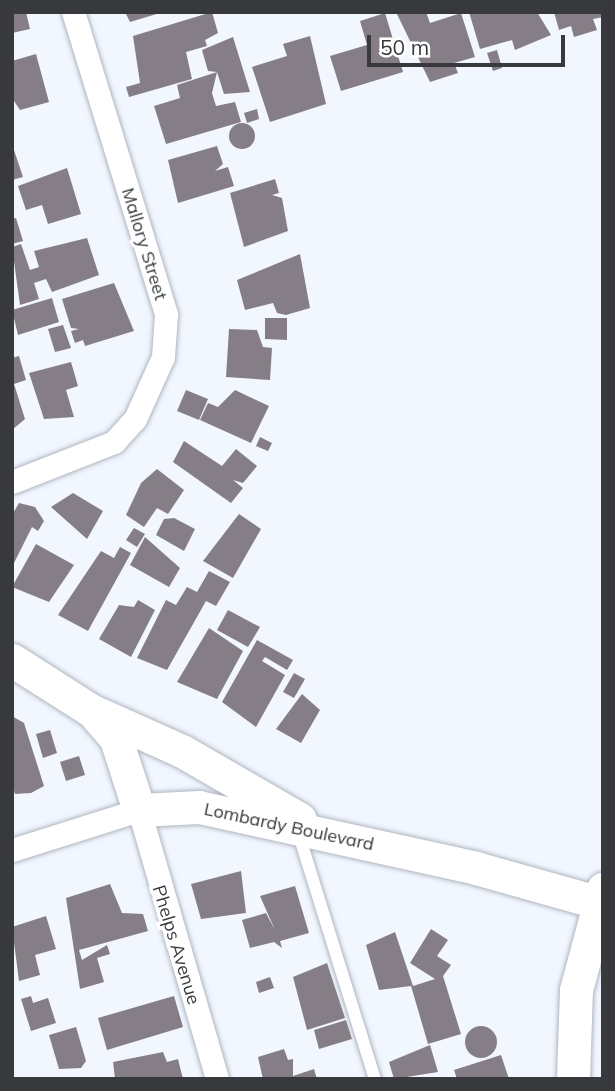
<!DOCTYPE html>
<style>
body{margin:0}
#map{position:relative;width:615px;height:1091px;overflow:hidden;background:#f1f6ff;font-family:Mulish,sans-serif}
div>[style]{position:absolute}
.building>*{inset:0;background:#867e86}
.round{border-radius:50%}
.roads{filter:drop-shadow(0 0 2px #b0b6bf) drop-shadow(0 0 2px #b0b6bf)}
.lane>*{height:12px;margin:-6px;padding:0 6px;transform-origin:6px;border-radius:6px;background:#fff}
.street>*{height:23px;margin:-11.5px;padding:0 11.5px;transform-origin:11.5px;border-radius:11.5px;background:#fff}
.secondary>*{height:33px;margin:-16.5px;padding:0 16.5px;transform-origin:16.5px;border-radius:16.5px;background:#fff}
span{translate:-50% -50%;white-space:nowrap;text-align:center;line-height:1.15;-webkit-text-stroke:7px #fff;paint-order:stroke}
.street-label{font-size:18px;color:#37393d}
.frame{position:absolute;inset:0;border:14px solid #37393d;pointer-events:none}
.scale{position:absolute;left:367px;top:35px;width:198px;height:32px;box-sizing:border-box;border:4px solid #37393d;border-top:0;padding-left:9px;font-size:21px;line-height:24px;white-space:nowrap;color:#37393d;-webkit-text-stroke:5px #fff;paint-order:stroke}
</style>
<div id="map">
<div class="building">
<div style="clip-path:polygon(12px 12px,26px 12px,30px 29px,12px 33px)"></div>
<div style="clip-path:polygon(125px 12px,160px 12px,160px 13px,130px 22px)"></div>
<div style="clip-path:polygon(212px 12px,218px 33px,205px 40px,207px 46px,186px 52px,192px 79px,129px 97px,126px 87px,140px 83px,133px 36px)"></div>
<div style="clip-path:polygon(396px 12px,426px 12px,430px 23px,461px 13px,475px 57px,454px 63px,458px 73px,430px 82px)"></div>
<div style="clip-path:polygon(469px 12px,537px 12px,551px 35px,515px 50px,512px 40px,480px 49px)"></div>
<div style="clip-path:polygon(554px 12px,603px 12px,603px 17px,593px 19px,597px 30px,574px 37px,571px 26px,559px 30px)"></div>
<div style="clip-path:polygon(385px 13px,403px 72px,341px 91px,330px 56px,367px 45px,360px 21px)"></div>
<div style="clip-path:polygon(310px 36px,326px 104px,270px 122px,252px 67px,287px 56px,283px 44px)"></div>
<div style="clip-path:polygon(233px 37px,250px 92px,224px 94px,217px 72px,212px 93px,216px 106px,235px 102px,241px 122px,166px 144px,154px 106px,180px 98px,177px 85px,217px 72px,208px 71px,202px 50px)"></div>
<div style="clip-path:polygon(497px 50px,502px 68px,493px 71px,487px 53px)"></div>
<div style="clip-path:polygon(36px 54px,49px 102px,20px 110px,12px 98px,12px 61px)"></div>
<div style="clip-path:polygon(257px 109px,259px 119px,247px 123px,244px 113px)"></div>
<div class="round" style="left:229px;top:123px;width:26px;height:26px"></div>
<div style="clip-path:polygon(12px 144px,23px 177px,12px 180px)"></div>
<div style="clip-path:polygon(217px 146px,223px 164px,215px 171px,228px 167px,234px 186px,178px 203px,168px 160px)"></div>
<div style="clip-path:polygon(67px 168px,81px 214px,48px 224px,42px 205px,26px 210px,18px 186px)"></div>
<div style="clip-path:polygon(275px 179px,279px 193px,272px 195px,282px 198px,288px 231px,244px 247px,230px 193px)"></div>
<div style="clip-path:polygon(16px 218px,23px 241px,12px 244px,12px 219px)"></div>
<div style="clip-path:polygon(87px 238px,99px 275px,52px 292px,46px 279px,34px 283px,39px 299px,20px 305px,12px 247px,21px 244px,30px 270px,39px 267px,34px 251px)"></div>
<div style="clip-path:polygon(300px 254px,310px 308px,286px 315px,277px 313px,273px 303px,245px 310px,237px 280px)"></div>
<div style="clip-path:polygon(114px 283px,134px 331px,85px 346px,83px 340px,75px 343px,71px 331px,79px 329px,71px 328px,62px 299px)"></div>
<div style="clip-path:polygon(52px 298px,59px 322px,18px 335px,12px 310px)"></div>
<div style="clip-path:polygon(265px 318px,287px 318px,287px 340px,265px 339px)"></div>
<div style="clip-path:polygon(63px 325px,71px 348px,55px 352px,48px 329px)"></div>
<div style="clip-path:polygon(229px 329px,257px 330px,263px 347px,272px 348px,270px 380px,226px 377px)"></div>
<div style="clip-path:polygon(19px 356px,26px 380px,14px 384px,25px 419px,12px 430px,12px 358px)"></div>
<div style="clip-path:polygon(71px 362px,78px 386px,66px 390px,74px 417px,44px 419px,29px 373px)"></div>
<div style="clip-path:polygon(186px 390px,208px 399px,199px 420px,177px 411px)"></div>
<div style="clip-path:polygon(235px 390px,269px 406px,251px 443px,200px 420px,208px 403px,218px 407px)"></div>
<div style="clip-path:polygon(260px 437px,272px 443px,268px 451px,256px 446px)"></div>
<div style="clip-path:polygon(184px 441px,222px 466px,236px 449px,257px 466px,243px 483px,233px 480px,243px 488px,231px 503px,173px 462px)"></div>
<div style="clip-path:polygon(157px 469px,184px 490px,168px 514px,157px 508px,144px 527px,126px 515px,141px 483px)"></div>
<div style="clip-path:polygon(73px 493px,103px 511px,87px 539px,51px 507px)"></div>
<div style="clip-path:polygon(19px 503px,35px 507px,44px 521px,38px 531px,32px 527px,12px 567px,12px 515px)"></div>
<div style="clip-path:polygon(239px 514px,261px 529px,233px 578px,203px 561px)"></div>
<div style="clip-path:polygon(174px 518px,195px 529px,184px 551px,156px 535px,164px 519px)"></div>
<div style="clip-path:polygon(134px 528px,145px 534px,137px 547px,126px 540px)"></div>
<div style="clip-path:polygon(145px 537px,180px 568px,169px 587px,130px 565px)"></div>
<div style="clip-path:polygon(36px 544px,74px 565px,49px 602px,12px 587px)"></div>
<div style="clip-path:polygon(120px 547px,131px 553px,88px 631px,58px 615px,101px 551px,114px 558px)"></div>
<div style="clip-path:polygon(209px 571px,230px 582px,216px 606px,206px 601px,167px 670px,137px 658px,166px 600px,176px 605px,187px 587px,197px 592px)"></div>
<div style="clip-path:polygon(138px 600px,155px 610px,131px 657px,99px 639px,119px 605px,134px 607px)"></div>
<div style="clip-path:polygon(228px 610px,260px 627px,248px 647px,217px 630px)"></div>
<div style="clip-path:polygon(209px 628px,243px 651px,217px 699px,177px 682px)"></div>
<div style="clip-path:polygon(257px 640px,293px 660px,287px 670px,265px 657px,262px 661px,285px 675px,256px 727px,222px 702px)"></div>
<div style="clip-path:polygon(294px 673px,305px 679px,294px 698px,283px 692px)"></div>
<div style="clip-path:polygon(302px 694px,320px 710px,301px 743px,276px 729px)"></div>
<div style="clip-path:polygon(12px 716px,24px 723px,44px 786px,31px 793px,15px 794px,12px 784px)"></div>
<div style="clip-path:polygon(50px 730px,57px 753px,43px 758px,36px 734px)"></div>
<div style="clip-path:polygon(79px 756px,85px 775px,66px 781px,60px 762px)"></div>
<div style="clip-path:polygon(241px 871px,246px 913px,201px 919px,191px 884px)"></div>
<div style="clip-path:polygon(110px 884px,122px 913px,143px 914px,148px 931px,79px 950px,82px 960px,107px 945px,110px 954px,97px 958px,104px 982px,80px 989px,66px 898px)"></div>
<div style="clip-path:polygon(295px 886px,309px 933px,280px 941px,282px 948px,274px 942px,250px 948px,242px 920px,266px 913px,275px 930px,260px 896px)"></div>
<div style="clip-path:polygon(46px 916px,56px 949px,35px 955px,40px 975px,19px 981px,12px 927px)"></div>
<div style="clip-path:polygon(431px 929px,448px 940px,437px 956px,451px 965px,443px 976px,461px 1034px,428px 1044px,411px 986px,379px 990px,366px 945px,395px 932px,413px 986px,435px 979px,410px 963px)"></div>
<div style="clip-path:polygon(327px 963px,345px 1018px,307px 1030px,293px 977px)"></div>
<div style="clip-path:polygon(270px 977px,274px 988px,259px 993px,256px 982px)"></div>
<div style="clip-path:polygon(31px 996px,33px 1003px,48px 998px,56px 1023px,31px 1031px,21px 999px)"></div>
<div style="clip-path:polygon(174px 996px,183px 1027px,107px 1050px,98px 1018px)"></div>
<div style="clip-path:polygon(346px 1020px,352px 1039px,319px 1049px,314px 1030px)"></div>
<div class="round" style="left:465px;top:1026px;width:32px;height:32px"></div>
<div style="clip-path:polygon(76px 1027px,86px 1061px,81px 1068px,59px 1069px,49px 1035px)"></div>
<div style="clip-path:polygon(430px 1045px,438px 1072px,394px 1079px,389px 1062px)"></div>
<div style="clip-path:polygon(284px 1049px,288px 1060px,293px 1059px,293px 1076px,314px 1069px,317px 1079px,263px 1079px,258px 1057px)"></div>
<div style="clip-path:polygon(163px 1052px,167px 1062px,178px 1059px,183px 1079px,115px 1079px,113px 1062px)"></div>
<div style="clip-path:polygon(501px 1055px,509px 1079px,457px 1079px,454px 1070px)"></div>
</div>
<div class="roads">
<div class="lane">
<div style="left:298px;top:832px;width:259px;rotate:72.7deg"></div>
</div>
<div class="street">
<div style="left:12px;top:482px;width:110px;rotate:-21.4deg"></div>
<div style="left:114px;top:442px;width:31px;rotate:-48deg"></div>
<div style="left:135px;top:419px;width:68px;rotate:-65.7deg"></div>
<div style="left:163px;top:357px;width:43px;rotate:-86deg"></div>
<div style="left:166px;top:314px;width:316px;rotate:-107.1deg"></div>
<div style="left:12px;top:850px;width:133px;rotate:-17.5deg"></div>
<div style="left:139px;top:810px;width:280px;rotate:73.8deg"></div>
</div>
<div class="secondary">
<div style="left:12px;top:660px;width:95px;rotate:32.5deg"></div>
<div style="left:92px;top:711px;width:37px;rotate:49deg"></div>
<div style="left:116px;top:739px;width:75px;rotate:72.1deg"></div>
<div style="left:139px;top:810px;width:60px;rotate:-2.9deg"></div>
<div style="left:199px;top:807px;width:284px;rotate:12.4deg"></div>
<div style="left:476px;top:868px;width:126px;rotate:15.7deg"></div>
<div style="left:97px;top:713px;width:93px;rotate:24.1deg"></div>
<div style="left:182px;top:751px;width:136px;rotate:30deg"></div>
<div style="left:573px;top:1079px;width:89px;rotate:-88.1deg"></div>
<div style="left:576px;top:990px;width:105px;rotate:-75deg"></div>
</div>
</div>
<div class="street-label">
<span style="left:144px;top:244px;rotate:73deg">Mallory Street</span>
<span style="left:289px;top:827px;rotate:12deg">Lombardy Boulevard</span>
<span style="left:176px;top:945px;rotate:73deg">Phelps Avenue</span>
</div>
<div class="frame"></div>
<div class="scale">50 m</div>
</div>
